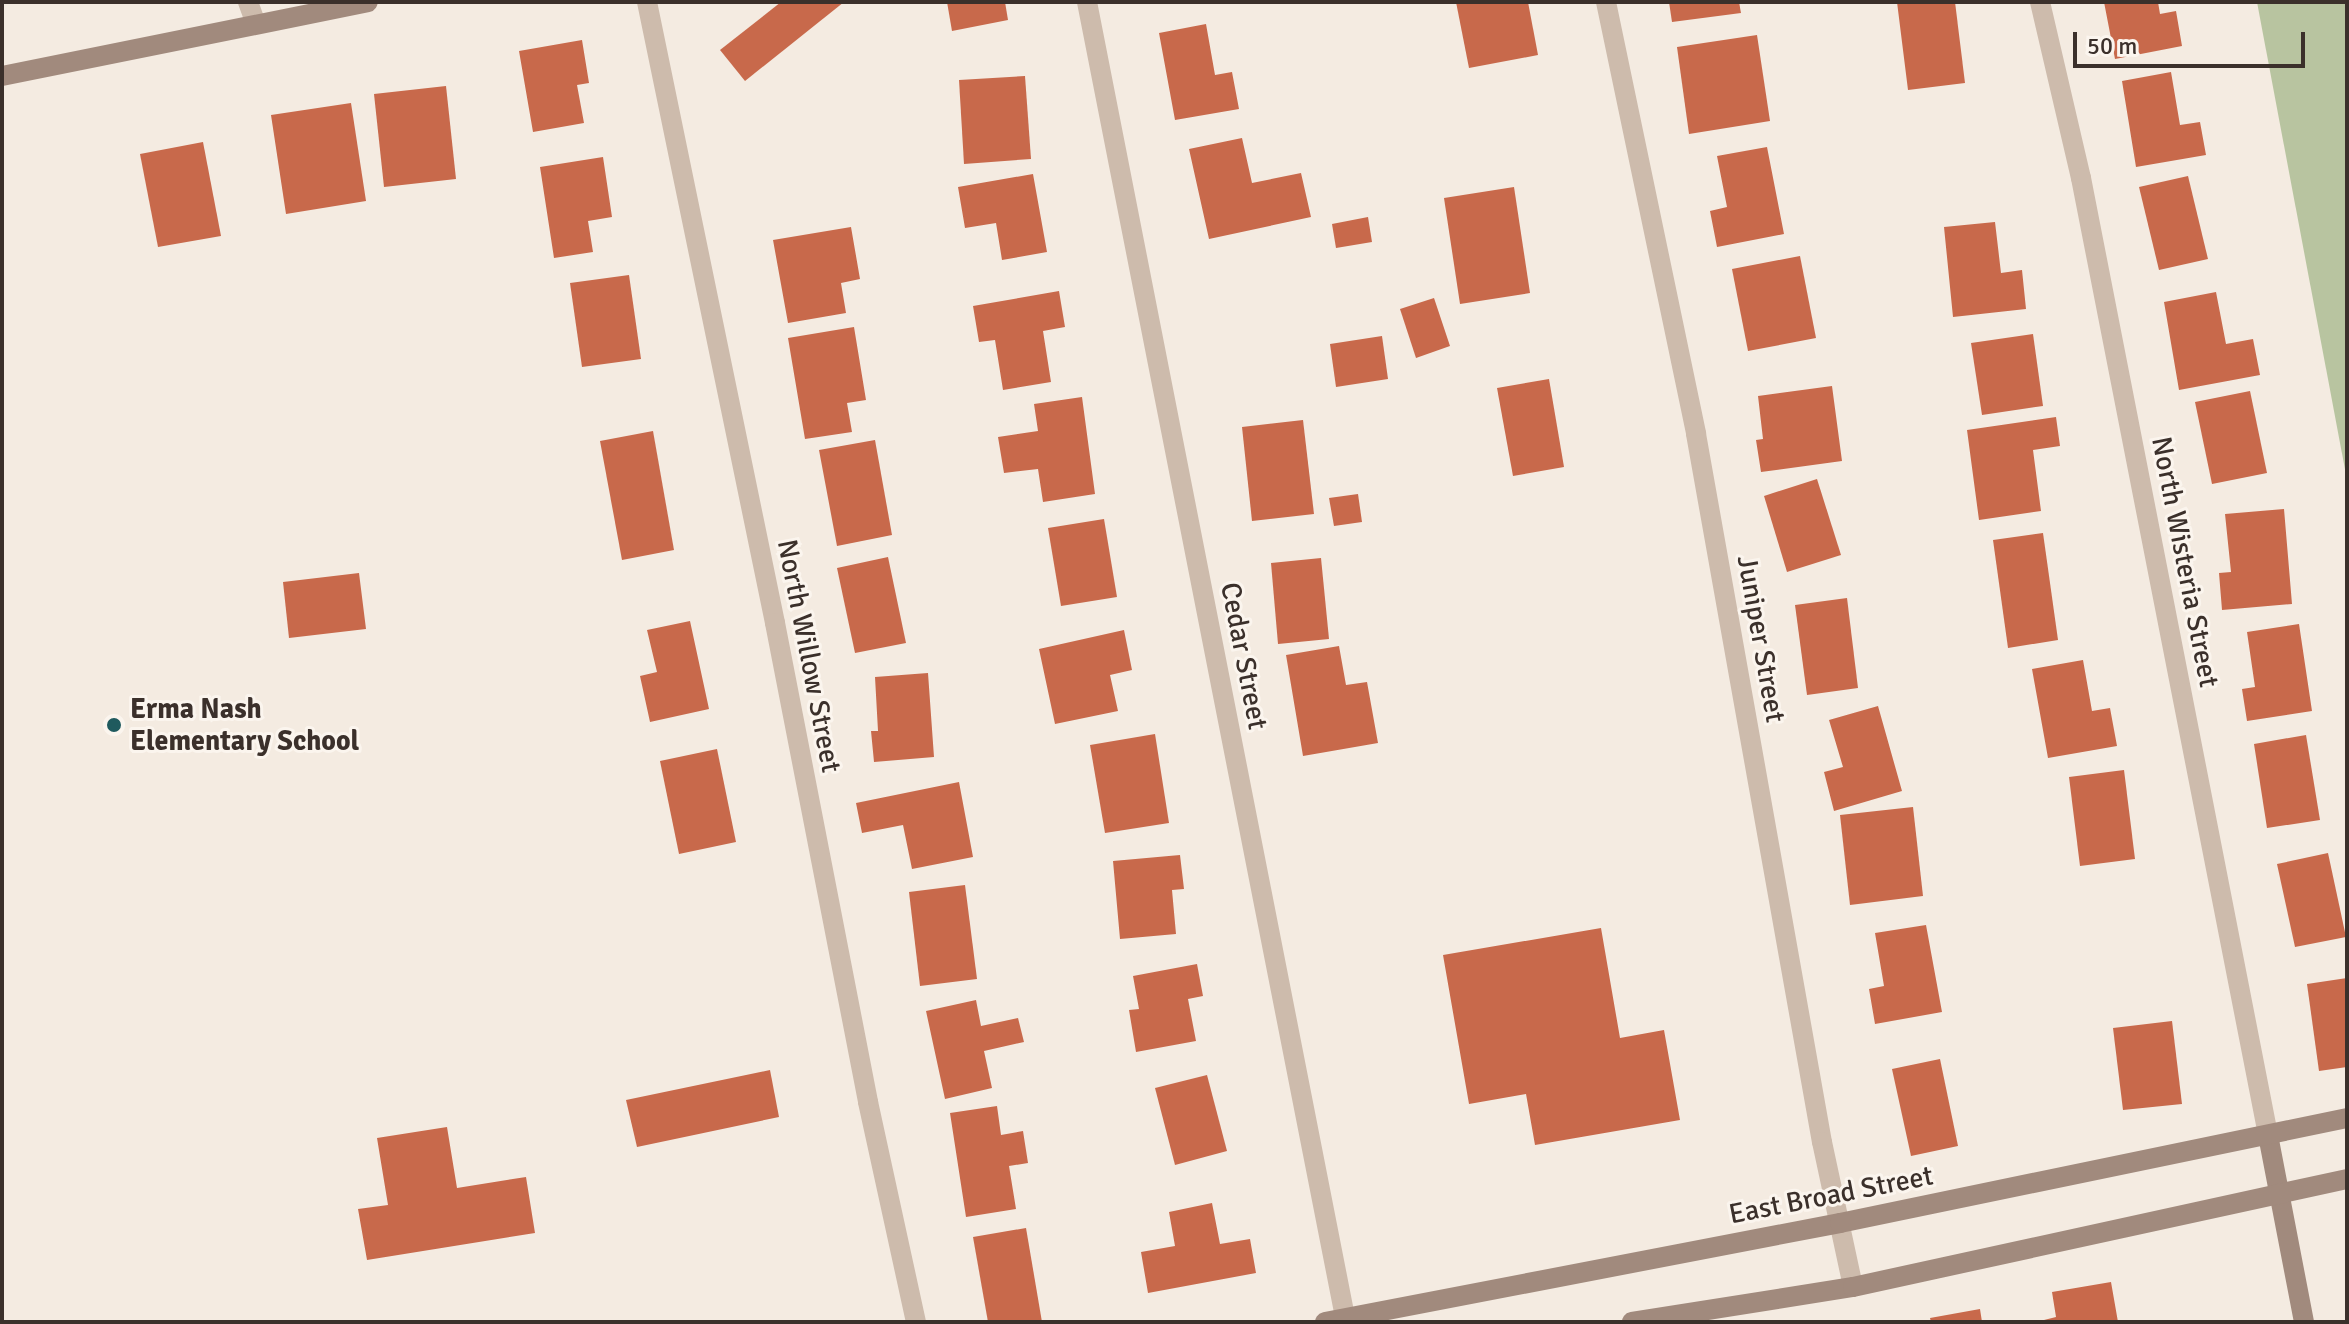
<!DOCTYPE html>
<style>
body{margin:0}
#map{position:relative;width:2349px;height:1324px;overflow:hidden;background:#f4ebe1;font-family:Signika,sans-serif}
div>[style]{position:absolute}
.green>*{inset:0;background:#b8c4a0}
.building>*{inset:0;background:#c8694b}
.street>*{height:20px;margin:-10px;padding:0 10px;transform-origin:10px;border-radius:10px;background:#cdbbac}
.secondary>*{height:20px;margin:-10px;padding:0 10px;transform-origin:10px;border-radius:10px;background:#a18a7d}
.dots>*{width:22px;height:22px;translate:-50% -50%;box-sizing:border-box;border:4px solid #fbf5ee;border-radius:50%}
span{translate:-50% -50%;white-space:nowrap;text-align:center;line-height:1.15;-webkit-text-stroke:6px #fbf5ee;paint-order:stroke}
.street-label{font-size:28px;color:#3b302b}
.poi-label{font-size:28px;color:#3b302b;font-weight:700}
.left{translate:0 -50%;text-align:left}
.frame{position:absolute;inset:0;border:4px solid #3b302b;pointer-events:none}
.scale{position:absolute;left:2073px;top:32px;width:232px;height:36px;box-sizing:border-box;border:4px solid #3b302b;border-top:0;padding-left:10px;font-size:24px;line-height:28px;white-space:nowrap;color:#3b302b;-webkit-text-stroke:6px #fbf5ee;paint-order:stroke}
</style>
<div id="map">
<div class="green">
<div style="clip-path:polygon(2257px 2px,2347px 2px,2347px 480px)"></div>
</div>
<div class="building">
<div style="clip-path:polygon(781px 2px,844px 2px,745px 81px,720px 50px)"></div>
<div style="clip-path:polygon(947px 2px,1005px 2px,1008px 20px,952px 31px)"></div>
<div style="clip-path:polygon(1456px 2px,1528px 2px,1538px 55px,1469px 68px)"></div>
<div style="clip-path:polygon(1669px 2px,1739px 2px,1741px 13px,1672px 22px)"></div>
<div style="clip-path:polygon(1897px 2px,1955px 2px,1965px 83px,1908px 90px)"></div>
<div style="clip-path:polygon(2104px 2px,2158px 2px,2160px 14px,2176px 11px,2182px 46px,2115px 59px)"></div>
<div style="clip-path:polygon(1206px 24px,1215px 75px,1232px 72px,1239px 109px,1175px 120px,1159px 33px)"></div>
<div style="clip-path:polygon(1757px 35px,1770px 121px,1689px 134px,1677px 47px)"></div>
<div style="clip-path:polygon(582px 40px,589px 83px,577px 85px,584px 123px,533px 132px,519px 51px)"></div>
<div style="clip-path:polygon(2171px 72px,2180px 125px,2200px 122px,2206px 155px,2136px 167px,2122px 81px)"></div>
<div style="clip-path:polygon(1025px 76px,1031px 159px,964px 164px,959px 80px)"></div>
<div style="clip-path:polygon(446px 86px,456px 179px,384px 187px,374px 94px)"></div>
<div style="clip-path:polygon(351px 103px,366px 201px,286px 214px,271px 115px)"></div>
<div style="clip-path:polygon(1242px 138px,1252px 183px,1301px 173px,1311px 217px,1209px 239px,1189px 149px)"></div>
<div style="clip-path:polygon(203px 142px,221px 236px,158px 247px,140px 154px)"></div>
<div style="clip-path:polygon(1767px 147px,1784px 234px,1717px 247px,1710px 211px,1727px 207px,1717px 156px)"></div>
<div style="clip-path:polygon(603px 157px,612px 217px,588px 221px,593px 252px,554px 258px,540px 167px)"></div>
<div style="clip-path:polygon(1033px 174px,1047px 252px,1002px 260px,996px 223px,965px 228px,958px 187px)"></div>
<div style="clip-path:polygon(2188px 176px,2208px 259px,2159px 270px,2139px 187px)"></div>
<div style="clip-path:polygon(1514px 187px,1530px 293px,1460px 304px,1444px 198px)"></div>
<div style="clip-path:polygon(1368px 217px,1372px 242px,1336px 248px,1332px 224px)"></div>
<div style="clip-path:polygon(1995px 222px,2001px 273px,2022px 270px,2026px 309px,1953px 317px,1944px 227px)"></div>
<div style="clip-path:polygon(851px 227px,860px 279px,841px 283px,846px 313px,788px 323px,773px 240px)"></div>
<div style="clip-path:polygon(1800px 256px,1816px 338px,1748px 351px,1732px 269px)"></div>
<div style="clip-path:polygon(629px 275px,641px 359px,582px 367px,570px 283px)"></div>
<div style="clip-path:polygon(1059px 291px,1065px 327px,1043px 331px,1051px 382px,1003px 390px,995px 340px,979px 342px,973px 306px)"></div>
<div style="clip-path:polygon(2216px 292px,2226px 344px,2253px 339px,2260px 375px,2179px 390px,2164px 302px)"></div>
<div style="clip-path:polygon(1434px 298px,1450px 346px,1416px 358px,1400px 309px)"></div>
<div style="clip-path:polygon(854px 327px,866px 400px,847px 403px,852px 432px,805px 439px,788px 338px)"></div>
<div style="clip-path:polygon(2033px 334px,2043px 406px,1982px 415px,1971px 343px)"></div>
<div style="clip-path:polygon(1382px 336px,1388px 379px,1336px 387px,1330px 344px)"></div>
<div style="clip-path:polygon(1549px 379px,1564px 467px,1513px 476px,1497px 388px)"></div>
<div style="clip-path:polygon(1832px 386px,1842px 461px,1761px 472px,1756px 440px,1763px 439px,1758px 396px)"></div>
<div style="clip-path:polygon(2250px 391px,2267px 473px,2212px 484px,2195px 402px)"></div>
<div style="clip-path:polygon(1082px 397px,1095px 494px,1043px 502px,1038px 469px,1004px 473px,998px 437px,1038px 431px,1034px 404px)"></div>
<div style="clip-path:polygon(2056px 417px,2060px 446px,2033px 450px,2041px 511px,1979px 520px,1967px 430px)"></div>
<div style="clip-path:polygon(1303px 420px,1314px 514px,1252px 521px,1242px 427px)"></div>
<div style="clip-path:polygon(653px 431px,674px 550px,622px 560px,600px 441px)"></div>
<div style="clip-path:polygon(875px 440px,892px 535px,837px 546px,819px 450px)"></div>
<div style="clip-path:polygon(1817px 479px,1841px 555px,1787px 572px,1764px 496px)"></div>
<div style="clip-path:polygon(1358px 494px,1362px 522px,1334px 526px,1329px 498px)"></div>
<div style="clip-path:polygon(2284px 509px,2292px 604px,2222px 610px,2219px 573px,2231px 572px,2225px 514px)"></div>
<div style="clip-path:polygon(1104px 519px,1117px 597px,1061px 606px,1048px 528px)"></div>
<div style="clip-path:polygon(2043px 533px,2058px 640px,2008px 648px,1993px 540px)"></div>
<div style="clip-path:polygon(888px 557px,906px 643px,855px 653px,837px 568px)"></div>
<div style="clip-path:polygon(1321px 558px,1329px 639px,1278px 644px,1271px 563px)"></div>
<div style="clip-path:polygon(359px 573px,366px 629px,289px 638px,283px 582px)"></div>
<div style="clip-path:polygon(1847px 598px,1858px 688px,1807px 695px,1795px 605px)"></div>
<div style="clip-path:polygon(690px 621px,709px 709px,650px 722px,640px 676px,657px 672px,647px 630px)"></div>
<div style="clip-path:polygon(2299px 624px,2312px 711px,2247px 721px,2242px 689px,2255px 687px,2247px 632px)"></div>
<div style="clip-path:polygon(1124px 630px,1132px 670px,1110px 675px,1118px 711px,1055px 724px,1039px 649px)"></div>
<div style="clip-path:polygon(1339px 646px,1346px 685px,1367px 682px,1378px 743px,1303px 756px,1286px 655px)"></div>
<div style="clip-path:polygon(2083px 660px,2092px 711px,2110px 708px,2117px 746px,2048px 758px,2032px 669px)"></div>
<div style="clip-path:polygon(928px 673px,934px 757px,874px 762px,871px 731px,878px 731px,875px 677px)"></div>
<div style="clip-path:polygon(1878px 706px,1902px 791px,1834px 811px,1824px 772px,1843px 767px,1829px 720px)"></div>
<div style="clip-path:polygon(1155px 734px,1169px 823px,1105px 833px,1090px 745px)"></div>
<div style="clip-path:polygon(2306px 735px,2320px 820px,2267px 828px,2254px 744px)"></div>
<div style="clip-path:polygon(717px 749px,736px 842px,679px 854px,660px 761px)"></div>
<div style="clip-path:polygon(2124px 770px,2135px 859px,2080px 866px,2069px 777px)"></div>
<div style="clip-path:polygon(959px 782px,973px 857px,912px 869px,903px 825px,862px 833px,856px 803px)"></div>
<div style="clip-path:polygon(1913px 807px,1923px 896px,1850px 905px,1840px 815px)"></div>
<div style="clip-path:polygon(2328px 853px,2346px 937px,2295px 947px,2277px 864px)"></div>
<div style="clip-path:polygon(1180px 855px,1184px 889px,1172px 890px,1176px 934px,1120px 939px,1113px 861px)"></div>
<div style="clip-path:polygon(965px 885px,977px 979px,920px 986px,909px 892px)"></div>
<div style="clip-path:polygon(1926px 925px,1942px 1012px,1875px 1024px,1869px 989px,1884px 986px,1875px 933px)"></div>
<div style="clip-path:polygon(1601px 928px,1620px 1038px,1664px 1030px,1680px 1120px,1535px 1145px,1526px 1094px,1469px 1104px,1443px 955px)"></div>
<div style="clip-path:polygon(1197px 964px,1203px 996px,1188px 999px,1196px 1041px,1136px 1052px,1129px 1010px,1139px 1009px,1133px 976px)"></div>
<div style="clip-path:polygon(2347px 978px,2347px 1067px,2319px 1071px,2307px 984px)"></div>
<div style="clip-path:polygon(976px 1000px,981px 1026px,1018px 1018px,1024px 1042px,984px 1051px,992px 1088px,945px 1099px,926px 1011px)"></div>
<div style="clip-path:polygon(2172px 1021px,2182px 1104px,2123px 1110px,2113px 1028px)"></div>
<div style="clip-path:polygon(1940px 1059px,1958px 1146px,1911px 1156px,1892px 1069px)"></div>
<div style="clip-path:polygon(770px 1070px,779px 1117px,637px 1147px,626px 1100px)"></div>
<div style="clip-path:polygon(1207px 1075px,1227px 1151px,1175px 1165px,1155px 1088px)"></div>
<div style="clip-path:polygon(997px 1106px,1001px 1135px,1023px 1131px,1028px 1163px,1009px 1166px,1016px 1209px,966px 1217px,950px 1113px)"></div>
<div style="clip-path:polygon(447px 1127px,457px 1188px,526px 1177px,535px 1233px,367px 1260px,358px 1209px,388px 1205px,377px 1138px)"></div>
<div style="clip-path:polygon(1212px 1203px,1220px 1244px,1250px 1239px,1256px 1273px,1148px 1293px,1141px 1252px,1175px 1246px,1169px 1212px)"></div>
<div style="clip-path:polygon(1026px 1228px,1042px 1322px,988px 1322px,973px 1237px)"></div>
<div style="clip-path:polygon(2111px 1282px,2118px 1322px,2036px 1322px,2056px 1317px,2052px 1292px)"></div>
<div style="clip-path:polygon(1980px 1309px,1982px 1322px,1931px 1322px,1930px 1318px)"></div>
</div>
<div class="street">
<div style="left:248px;top:2px;width:23px;rotate:70deg"></div>
<div style="left:647px;top:2px;width:634px;rotate:78.35deg"></div>
<div style="left:775px;top:623px;width:488px;rotate:79deg"></div>
<div style="left:868px;top:1102px;width:225px;rotate:77.7deg"></div>
<div style="left:1087px;top:2px;width:1345px;rotate:78.9deg"></div>
<div style="left:1606px;top:2px;width:441px;rotate:78.2deg"></div>
<div style="left:1696px;top:434px;width:719px;rotate:79.91deg"></div>
<div style="left:1822px;top:1142px;width:148px;rotate:77.9deg"></div>
<div style="left:2040px;top:2px;width:181px;rotate:76.9deg"></div>
<div style="left:2081px;top:178px;width:975px;rotate:78.94deg"></div>
</div>
<div class="secondary">
<div style="left:2px;top:76px;width:373px;rotate:-11.4deg"></div>
<div style="left:2268px;top:1135px;width:190px;rotate:79.1deg"></div>
<div style="left:1325px;top:1322px;width:524px;rotate:-10.88deg"></div>
<div style="left:1840px;top:1223px;width:518px;rotate:-11.7deg"></div>
<div style="left:1632px;top:1322px;width:224px;rotate:-9deg"></div>
<div style="left:1853px;top:1287px;width:506px;rotate:-12.33deg"></div>
</div>
<div class="dots">
<div style="left:114px;top:725px;background:#1f5a5e"></div>
</div>
<div class="street-label">
<span style="left:2185px;top:562px;rotate:79deg">North Wisteria Street</span>
<span style="left:1761px;top:639px;rotate:80deg">Juniper Street</span>
<span style="left:809px;top:656px;rotate:79deg">North Willow Street</span>
<span style="left:1244px;top:656px;rotate:79deg">Cedar Street</span>
<span style="left:1831px;top:1195px;rotate:-11deg">East Broad Street</span>
</div>
<div class="poi-label">
<span class="left" style="left:130px;top:725px">Erma Nash<br>Elementary School</span>
</div>
<div class="frame"></div>
<div class="scale">50 m</div>
</div>
